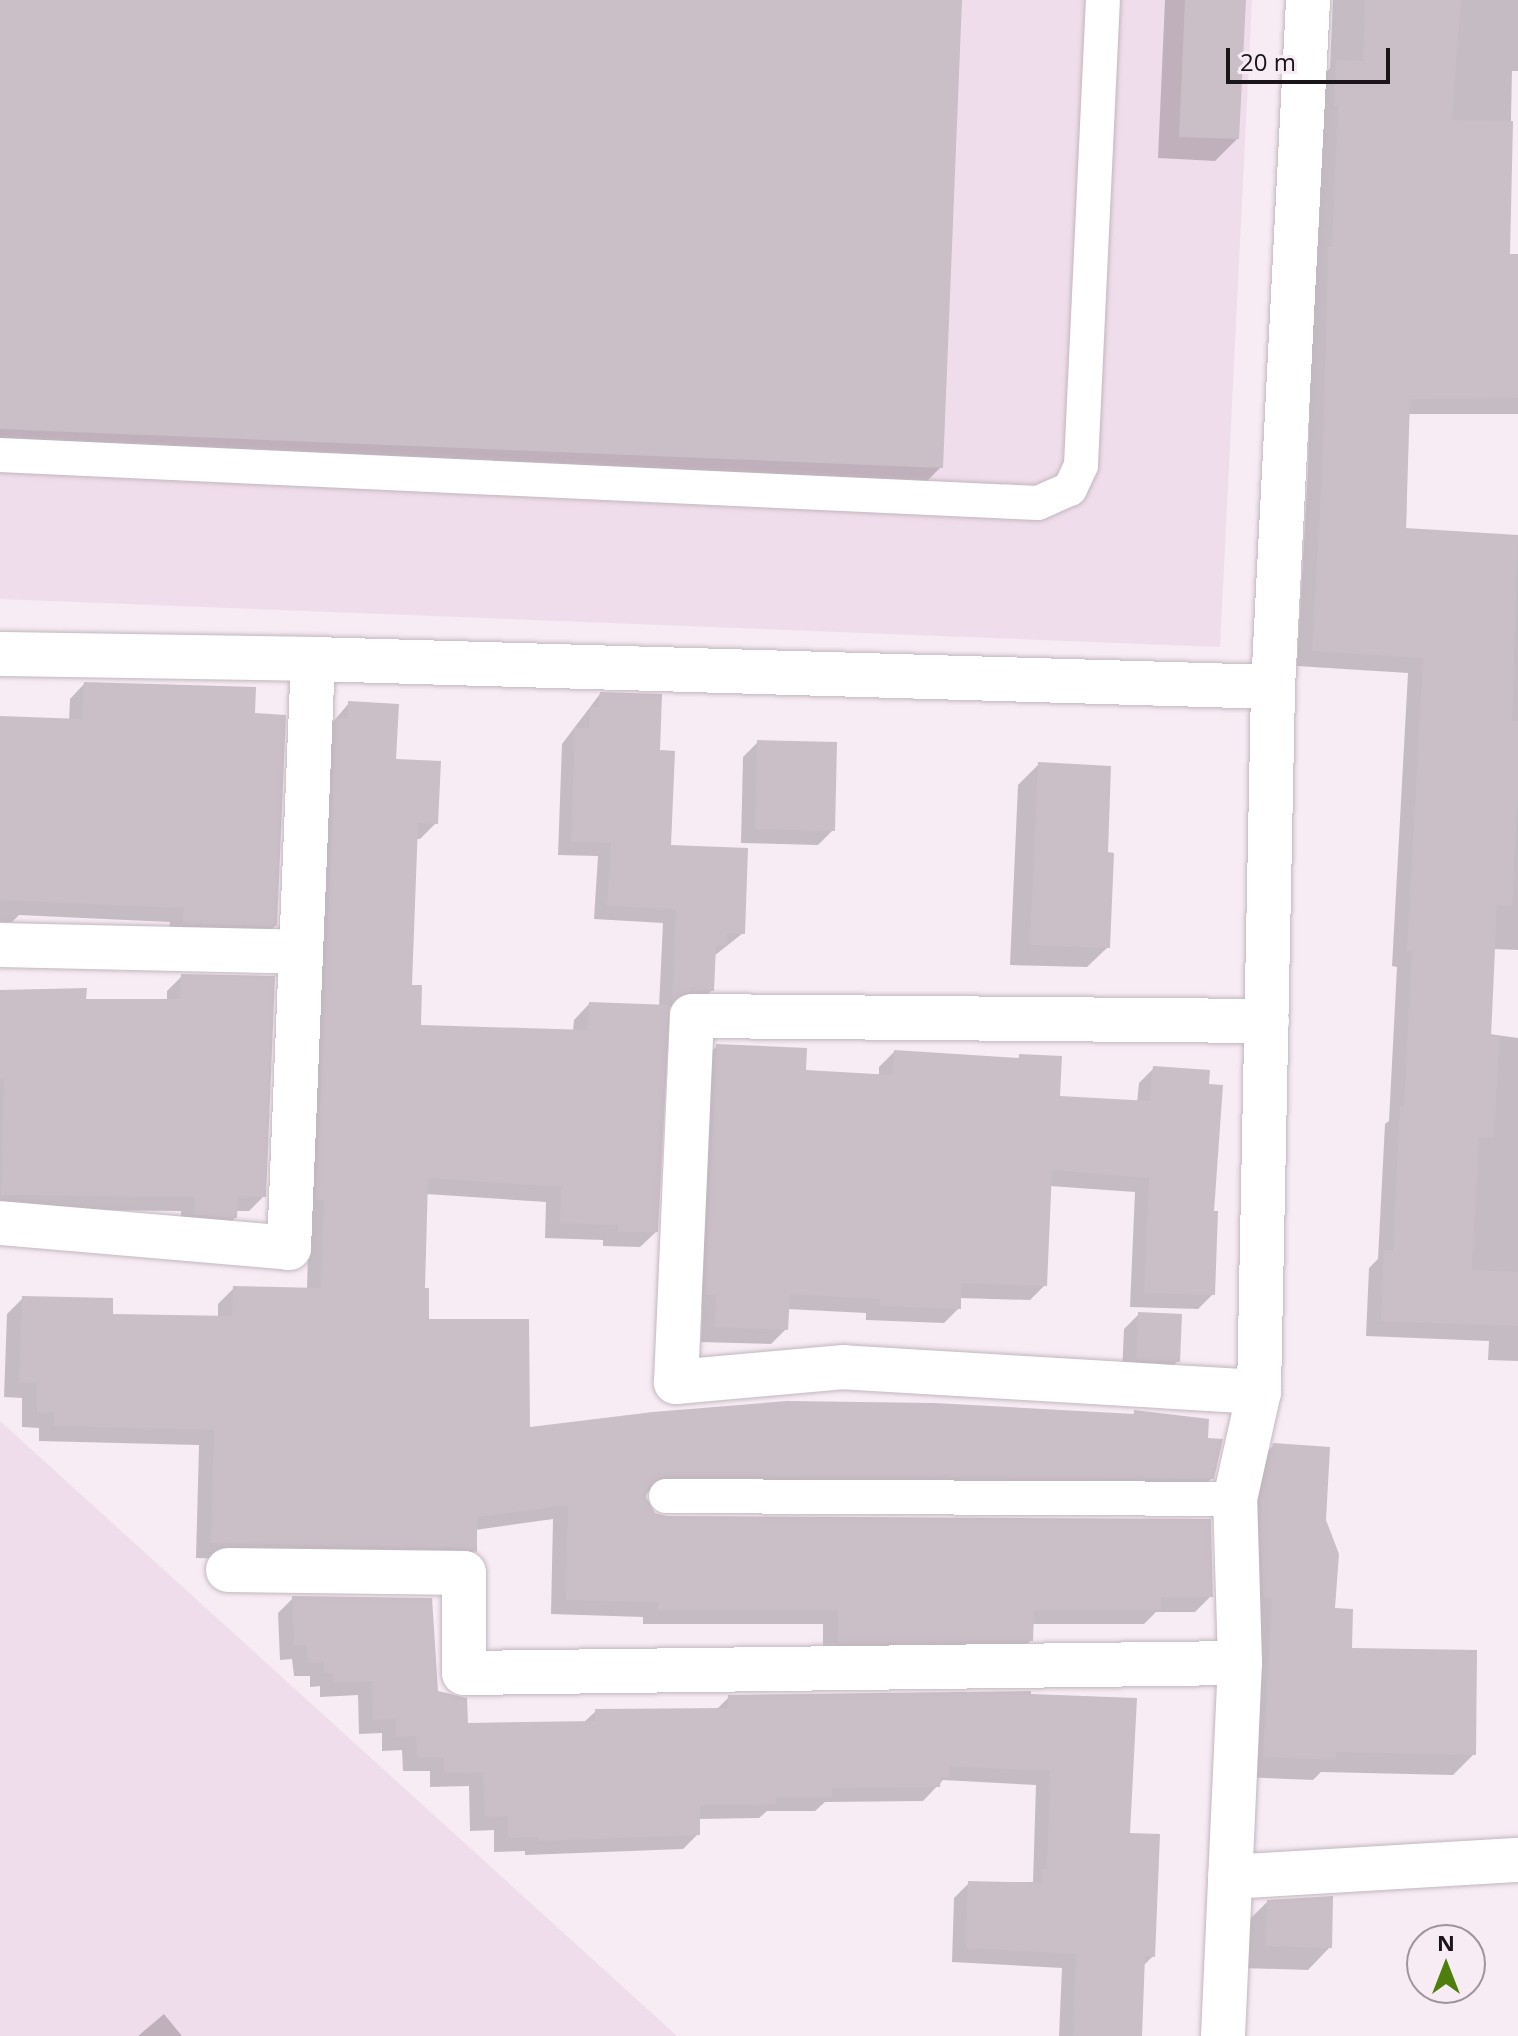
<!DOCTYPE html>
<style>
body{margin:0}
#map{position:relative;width:1518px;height:2036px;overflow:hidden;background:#f7ebf4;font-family:"Open Sans",sans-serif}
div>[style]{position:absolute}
.built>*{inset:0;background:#f0ddeb}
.shadow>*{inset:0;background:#0003}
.building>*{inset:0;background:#cabec7}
.roads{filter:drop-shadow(0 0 2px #c2b6bf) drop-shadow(0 0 2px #c2b6bf)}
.service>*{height:34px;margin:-17px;padding:0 17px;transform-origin:17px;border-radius:17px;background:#fff}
.minor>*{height:44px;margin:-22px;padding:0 22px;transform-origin:22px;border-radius:22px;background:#fff}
span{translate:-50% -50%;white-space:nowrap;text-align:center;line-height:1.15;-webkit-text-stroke:8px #f7ebf4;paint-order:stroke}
.north{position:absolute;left:1406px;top:1924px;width:80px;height:80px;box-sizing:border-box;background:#f7ebf4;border:2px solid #9e959c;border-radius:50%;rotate:0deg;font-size:22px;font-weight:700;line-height:32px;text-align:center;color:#191518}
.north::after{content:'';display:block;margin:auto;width:28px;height:36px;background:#4e7e0c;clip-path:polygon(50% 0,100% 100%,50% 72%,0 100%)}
.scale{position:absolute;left:1226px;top:48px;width:164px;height:36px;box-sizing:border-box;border:4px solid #191518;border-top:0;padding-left:10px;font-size:24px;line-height:28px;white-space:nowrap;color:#191518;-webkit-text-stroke:6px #f7ebf4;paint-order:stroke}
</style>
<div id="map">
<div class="built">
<div style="clip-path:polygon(0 0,1252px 0,1220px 647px,0 599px)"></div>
<div style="clip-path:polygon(0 1421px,677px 2036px,0 2036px)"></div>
</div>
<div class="shadow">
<div style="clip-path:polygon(0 0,960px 0,941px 467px,919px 489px,0 452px)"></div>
<div style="clip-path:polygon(1165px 0,1244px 0,1237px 139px,1215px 161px,1158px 158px)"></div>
<div style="clip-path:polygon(1333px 0,1518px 0,1518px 71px,1512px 71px,1508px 256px,1518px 256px,1518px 414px,1408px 414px,1406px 532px,1518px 537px,1518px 950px,1493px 949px,1489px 1034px,1518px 1038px,1518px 1361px,1488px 1360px,1489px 1341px,1366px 1336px,1369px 1268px,1378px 1259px,1385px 1124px,1389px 1121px,1397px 967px,1392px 966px,1408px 673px,1297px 666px,1308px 470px,1313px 265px,1317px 261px,1324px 121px,1321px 78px,1330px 68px)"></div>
<div style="clip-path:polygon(84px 684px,253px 715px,275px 926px,260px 941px,169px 938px,170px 922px,19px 915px,12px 922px,0 922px,0 718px,69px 721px,70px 699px)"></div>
<div style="clip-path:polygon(600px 694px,658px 752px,669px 847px,743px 933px,714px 956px,712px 990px,698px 1004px,676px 1004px,668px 1009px,656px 1232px,640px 1247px,603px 1246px,603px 1240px,545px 1238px,546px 1202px,426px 1194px,423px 1290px,427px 1321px,528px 1429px,1131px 1416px,1135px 1412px,1206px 1440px,1212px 1478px,1196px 1494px,649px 1491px,644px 1497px,654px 1514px,1211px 1596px,1195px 1612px,1156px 1612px,1144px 1624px,1031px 1624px,1031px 1640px,1015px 1656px,823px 1658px,823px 1624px,643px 1624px,643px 1617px,551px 1614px,553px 1519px,475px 1530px,475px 1551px,460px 1566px,448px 1563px,196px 1558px,199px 1445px,39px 1441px,39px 1428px,22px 1427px,22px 1398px,4px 1397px,7px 1314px,23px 1298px,111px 1316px,218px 1318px,218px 1304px,234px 1288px,307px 1290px,321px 736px,349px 703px,436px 823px,420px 839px,416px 839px,410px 987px,419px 1027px,573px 1031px,574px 1020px,589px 1004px,659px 1007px,663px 923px,594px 919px,598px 856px,558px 855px,562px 744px)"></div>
<div style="clip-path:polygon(758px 742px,833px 830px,818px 845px,741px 843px,743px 757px)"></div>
<div style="clip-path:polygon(1039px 764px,1108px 947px,1087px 967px,1010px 965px,1018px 785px)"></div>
<div style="clip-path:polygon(182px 976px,264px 1196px,249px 1211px,236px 1211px,235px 1218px,221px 1232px,181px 1229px,181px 1211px,0 1209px,0 991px,84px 1001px,167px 1001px,167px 991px)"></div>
<div style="clip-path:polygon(717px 1046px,804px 1072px,879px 1076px,879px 1067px,894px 1052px,1017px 1060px,1020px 1056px,1058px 1098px,1137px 1103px,1139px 1083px,1154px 1068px,1212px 1213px,1213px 1294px,1198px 1309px,1130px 1307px,1135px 1192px,1050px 1186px,1045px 1285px,1030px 1300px,959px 1298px,959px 1308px,944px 1323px,866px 1320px,866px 1313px,787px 1309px,786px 1329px,771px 1344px,701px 1342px,702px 1309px,691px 1309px,702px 1061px)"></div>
<div style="clip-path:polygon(1139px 1314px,1178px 1361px,1163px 1376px,1122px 1374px,1124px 1329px)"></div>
<div style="clip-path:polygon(1274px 1445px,1324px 1520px,1333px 1610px,1350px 1650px,1474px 1754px,1453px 1775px,1321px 1772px,1313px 1780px,1243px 1777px,1253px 1466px)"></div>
<div style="clip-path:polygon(293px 1598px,436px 1692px,466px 1725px,583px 1723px,596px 1711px,716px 1710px,729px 1697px,1029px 1693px,1128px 1835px,1153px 1956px,1142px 1967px,1140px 2036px,1059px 2036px,1062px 1968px,952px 1962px,954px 1898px,969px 1883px,1033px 1882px,1036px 1785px,943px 1780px,923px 1801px,825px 1802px,815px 1811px,767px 1811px,759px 1818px,698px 1819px,698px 1834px,683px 1849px,525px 1855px,525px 1851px,494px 1852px,494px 1830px,470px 1831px,469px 1786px,430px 1787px,430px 1771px,403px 1771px,402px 1750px,382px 1751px,382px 1733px,359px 1734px,358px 1695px,320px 1697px,320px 1686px,310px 1687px,310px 1676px,294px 1676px,292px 1659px,280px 1660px,278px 1613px)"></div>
<div style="clip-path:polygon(1267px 1902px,1330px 1947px,1308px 1970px,1244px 1968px,1245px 1924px)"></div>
<div style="clip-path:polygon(164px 2014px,182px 2036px,138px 2036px)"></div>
</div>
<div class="building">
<div style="clip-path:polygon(0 0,962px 0,943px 468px,0 429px)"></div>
<div style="clip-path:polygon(1185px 0,1246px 0,1239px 139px,1179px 137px)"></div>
<div style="clip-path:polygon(1365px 0,1461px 0,1452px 120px,1513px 121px,1510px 254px,1518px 254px,1518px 398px,1410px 399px,1406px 528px,1518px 535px,1512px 721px,1518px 721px,1518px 792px,1512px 906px,1497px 905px,1491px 1037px,1500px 1037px,1493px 1138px,1479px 1137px,1472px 1270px,1518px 1272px,1518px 1326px,1381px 1321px,1384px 1250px,1393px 1250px,1400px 1106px,1404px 1107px,1412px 951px,1407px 951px,1423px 658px,1312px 651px,1323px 453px,1328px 247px,1332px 247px,1338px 106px,1334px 106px,1336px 60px,1363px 61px)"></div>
<div style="clip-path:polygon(84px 682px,256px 687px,255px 713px,286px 715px,277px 926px,183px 924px,184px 908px,0 900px,0 716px,82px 719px)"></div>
<div style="clip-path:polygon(600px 692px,662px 694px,660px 750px,675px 751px,671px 845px,748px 848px,745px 934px,727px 933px,726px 946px,716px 945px,714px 991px,691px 991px,672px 1002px,676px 909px,607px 906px,611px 843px,571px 842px,575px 728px,589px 728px,590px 707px,599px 707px)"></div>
<div style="clip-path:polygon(348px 701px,399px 704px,396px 759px,441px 761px,438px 824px,418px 823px,412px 985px,422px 985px,421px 1025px,588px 1030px,589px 1002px,670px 1005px,658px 1232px,618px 1232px,618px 1225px,560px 1223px,561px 1187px,428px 1178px,425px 1288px,429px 1288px,429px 1319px,529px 1319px,530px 1427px,653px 1412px,787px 1401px,934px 1403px,1134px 1414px,1134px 1410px,1209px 1419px,1208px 1438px,1223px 1439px,1214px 1479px,666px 1476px,649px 1485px,646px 1497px,655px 1513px,666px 1516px,1211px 1519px,1213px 1597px,1161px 1597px,1161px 1610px,1034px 1610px,1033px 1641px,838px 1643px,838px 1610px,658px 1610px,658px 1602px,566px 1600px,568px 1505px,477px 1517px,477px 1552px,464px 1548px,211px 1543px,214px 1430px,54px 1426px,54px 1413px,37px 1412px,37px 1383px,19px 1382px,22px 1296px,113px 1298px,113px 1314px,232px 1316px,233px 1286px,321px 1288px,324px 1200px,316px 1200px,336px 718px,348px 719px)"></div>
<div style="clip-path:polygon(757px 740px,837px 742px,835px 831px,755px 829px)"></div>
<div style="clip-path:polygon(1038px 762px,1111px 766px,1108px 852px,1114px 853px,1110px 948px,1030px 945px)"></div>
<div style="clip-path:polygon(181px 974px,275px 976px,266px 1197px,238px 1196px,237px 1218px,195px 1215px,195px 1197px,1px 1195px,4px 1079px,0 1079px,0 990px,87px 988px,86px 999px,180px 999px)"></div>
<div style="clip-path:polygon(716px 1044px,807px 1048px,806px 1070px,892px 1075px,894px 1050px,1019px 1058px,1019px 1054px,1062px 1056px,1060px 1096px,1150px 1101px,1153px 1066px,1210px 1070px,1209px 1084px,1223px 1085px,1214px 1211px,1218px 1211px,1215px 1295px,1144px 1293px,1149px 1178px,1052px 1170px,1047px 1286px,961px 1283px,961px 1309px,880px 1306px,881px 1299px,790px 1294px,788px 1330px,715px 1327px,716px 1295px,705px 1295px)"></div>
<div style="clip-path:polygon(1138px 1312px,1182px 1314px,1180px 1362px,1136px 1360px)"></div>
<div style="clip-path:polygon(1273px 1443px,1330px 1447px,1326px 1520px,1339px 1554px,1335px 1608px,1353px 1609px,1352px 1648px,1477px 1650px,1476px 1755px,1336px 1752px,1336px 1760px,1263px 1757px,1272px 1597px,1263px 1597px,1260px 1501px)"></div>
<div style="clip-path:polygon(292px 1596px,432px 1598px,438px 1691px,467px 1698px,468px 1723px,595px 1721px,595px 1709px,728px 1708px,728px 1695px,1031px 1691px,1031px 1694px,1137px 1698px,1130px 1833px,1160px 1834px,1155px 1957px,1145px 1956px,1142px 2036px,1073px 2036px,1076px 1954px,966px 1948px,968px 1881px,1042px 1883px,1042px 1869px,1047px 1869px,1050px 1771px,949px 1766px,949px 1777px,941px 1777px,940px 1787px,832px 1788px,832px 1797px,776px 1797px,776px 1804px,700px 1805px,700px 1835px,539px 1841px,539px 1837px,508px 1838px,508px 1816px,485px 1817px,483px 1772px,444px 1773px,444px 1757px,417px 1758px,416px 1736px,396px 1737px,396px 1719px,373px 1720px,372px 1681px,334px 1683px,334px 1673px,324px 1673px,324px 1662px,308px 1663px,307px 1645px,294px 1646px)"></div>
<div style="clip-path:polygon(1333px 1896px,1332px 1948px,1265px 1946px,1267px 1900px)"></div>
</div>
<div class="roads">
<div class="service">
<div style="left:0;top:455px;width:1039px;rotate:2.65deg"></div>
<div style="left:1038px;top:503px;width:35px;rotate:-24deg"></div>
<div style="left:1070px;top:489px;width:26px;rotate:-65deg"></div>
<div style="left:1081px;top:465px;width:466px;rotate:-87.3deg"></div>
<div style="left:666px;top:1496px;width:569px;rotate:0.3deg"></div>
</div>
<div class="minor">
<div style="left:0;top:654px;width:313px;rotate:0.9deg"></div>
<div style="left:313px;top:659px;width:960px;rotate:1.67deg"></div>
<div style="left:0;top:945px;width:301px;rotate:1.3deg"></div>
<div style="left:0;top:1223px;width:290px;rotate:4.9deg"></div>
<div style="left:289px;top:1248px;width:589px;rotate:-87.67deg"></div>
<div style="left:1259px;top:1392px;width:416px;rotate:-176.6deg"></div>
<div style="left:844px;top:1367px;width:169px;rotate:174.9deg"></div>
<div style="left:676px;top:1382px;width:366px;rotate:-87.5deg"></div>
<div style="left:692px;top:1016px;width:575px;rotate:0.5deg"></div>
<div style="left:228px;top:1570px;width:236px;rotate:0.7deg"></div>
<div style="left:464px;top:1573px;width:100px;rotate:90deg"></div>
<div style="left:464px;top:1673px;width:776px;rotate:-0.74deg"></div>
<div style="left:1230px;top:1877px;width:289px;rotate:-3.4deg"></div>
<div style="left:1223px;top:2036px;width:373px;rotate:-87.4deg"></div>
<div style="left:1240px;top:1663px;width:164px;rotate:-91.7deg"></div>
<div style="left:1235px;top:1499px;width:110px;rotate:-77.4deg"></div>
<div style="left:1259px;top:1392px;width:705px;rotate:-88.86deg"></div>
<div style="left:1273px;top:687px;width:688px;rotate:-87.08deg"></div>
</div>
</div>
<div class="north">N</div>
<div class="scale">20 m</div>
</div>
